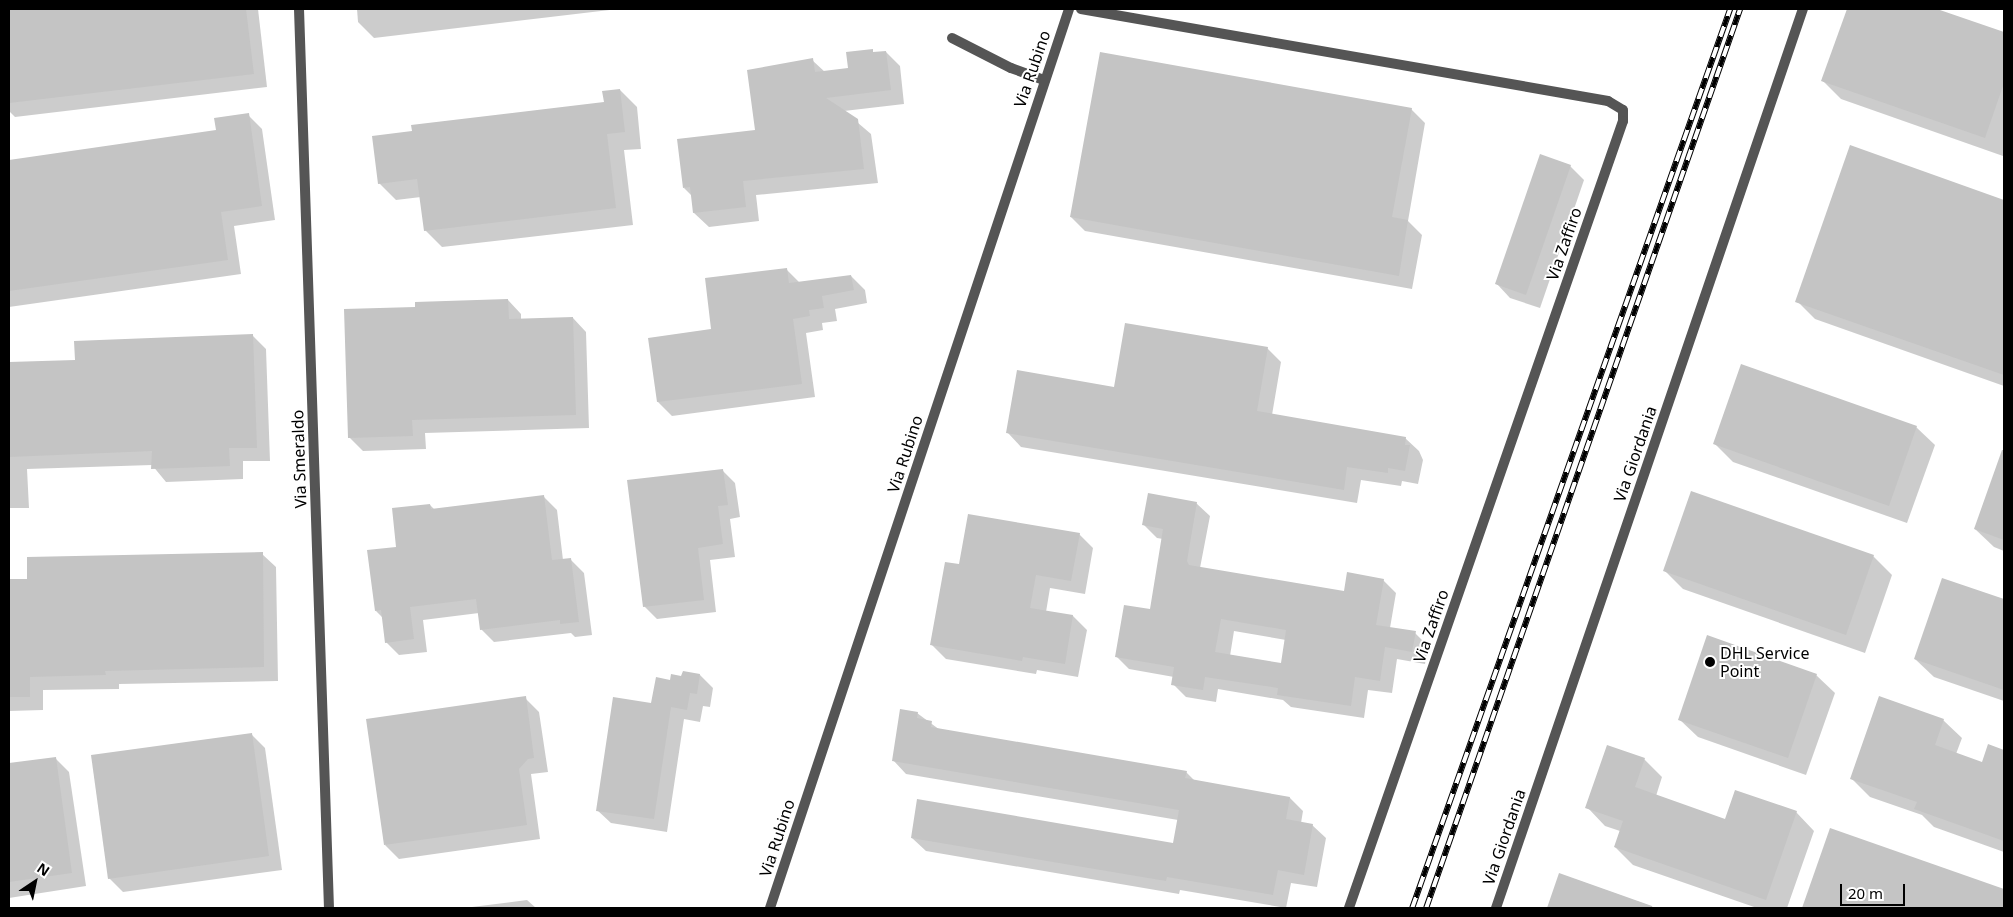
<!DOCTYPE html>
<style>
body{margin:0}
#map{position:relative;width:2013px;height:917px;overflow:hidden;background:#fff;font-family:"Noto Sans",sans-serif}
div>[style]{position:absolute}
.shadow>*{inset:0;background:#0003}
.building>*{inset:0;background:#c4c4c4}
.lane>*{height:10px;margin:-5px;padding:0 5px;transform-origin:5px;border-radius:5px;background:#555}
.street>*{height:10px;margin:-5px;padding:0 5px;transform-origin:5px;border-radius:5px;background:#555}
.rail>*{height:5.5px;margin-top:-2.75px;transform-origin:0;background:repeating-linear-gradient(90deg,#fff 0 11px,#000 0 22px);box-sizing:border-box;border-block:1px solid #000}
.dots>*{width:14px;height:14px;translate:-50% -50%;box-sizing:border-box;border:2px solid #fff;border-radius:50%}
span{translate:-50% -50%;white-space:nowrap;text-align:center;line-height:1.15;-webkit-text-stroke:4px #fff;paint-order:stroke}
.street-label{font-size:16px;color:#000}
.poi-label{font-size:16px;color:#000}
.left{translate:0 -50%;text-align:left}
.frame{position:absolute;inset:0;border:10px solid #000;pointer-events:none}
.north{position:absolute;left:10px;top:857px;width:50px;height:50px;-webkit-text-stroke:4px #fff;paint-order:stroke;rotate:34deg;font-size:14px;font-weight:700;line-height:20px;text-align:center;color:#000}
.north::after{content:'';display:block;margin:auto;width:18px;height:22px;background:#000;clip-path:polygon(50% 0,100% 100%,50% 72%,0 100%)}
.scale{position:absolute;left:1840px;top:884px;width:65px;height:22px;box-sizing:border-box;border:2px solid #000;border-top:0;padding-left:6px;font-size:15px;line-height:18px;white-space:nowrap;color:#000;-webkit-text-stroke:4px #fff;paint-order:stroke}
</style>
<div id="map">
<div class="shadow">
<div style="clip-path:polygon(9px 9px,258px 9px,267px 87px,15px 117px,9px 111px)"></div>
<div style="clip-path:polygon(357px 9px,618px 9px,374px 38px,358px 22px)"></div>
<div style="clip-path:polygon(1848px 9px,1933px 9px,2004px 34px,2003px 156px,1841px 99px,1823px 81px)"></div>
<div style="clip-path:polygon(886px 52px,900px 66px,904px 104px,844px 111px,871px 134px,878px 183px,756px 195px,759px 221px,709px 227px,694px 213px,692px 196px,684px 188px,756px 131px,812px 60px,825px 72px,850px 69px)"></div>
<div style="clip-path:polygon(620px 90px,637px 107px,641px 149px,624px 150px,633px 225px,442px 247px,425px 230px,421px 197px,396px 200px,379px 183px,605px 104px)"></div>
<div style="clip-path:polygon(1411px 109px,1425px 123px,1408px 221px,1422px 235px,1412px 289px,1085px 231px,1071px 217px)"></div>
<div style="clip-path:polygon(248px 115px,262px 129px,275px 220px,234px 226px,241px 274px,9px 307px,9px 161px,217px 132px)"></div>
<div style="clip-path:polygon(1851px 147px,2004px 201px,2004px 386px,1815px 319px,1797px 301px)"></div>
<div style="clip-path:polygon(1570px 166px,1584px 180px,1540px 308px,1510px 298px,1497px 284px)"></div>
<div style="clip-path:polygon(786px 269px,800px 283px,851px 276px,865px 290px,867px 303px,835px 309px,837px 321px,822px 323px,823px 330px,806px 333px,815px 397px,672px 416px,658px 402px,650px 339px,713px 330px)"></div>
<div style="clip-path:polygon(508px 300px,521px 314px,521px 320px,573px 318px,586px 332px,589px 428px,425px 433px,426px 449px,363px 451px,349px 437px,416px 308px)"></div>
<div style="clip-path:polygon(252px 335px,266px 349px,270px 461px,243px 461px,243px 479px,166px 482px,152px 465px,27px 469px,29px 508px,9px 508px,9px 363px,76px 361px)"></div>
<div style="clip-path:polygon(1267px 348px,1281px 362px,1272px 415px,1405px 438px,1419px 451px,1423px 460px,1418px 484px,1402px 481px,1401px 486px,1361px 480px,1357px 503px,1021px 447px,1008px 433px,1115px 389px)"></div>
<div style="clip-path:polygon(1916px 427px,1935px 445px,1907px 523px,1733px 462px,1715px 444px)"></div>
<div style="clip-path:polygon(1999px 461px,2004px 463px,2004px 551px,1994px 547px,1975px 529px)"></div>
<div style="clip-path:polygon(723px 471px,735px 483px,740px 517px,730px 519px,735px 557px,710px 560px,716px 612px,657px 619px,644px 606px)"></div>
<div style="clip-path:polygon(544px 497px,557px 510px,563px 560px,570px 559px,584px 573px,592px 635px,575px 637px,571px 633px,494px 642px,481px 629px,479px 613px,423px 620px,427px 652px,399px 655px,386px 642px,383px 618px,376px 611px,398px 548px,430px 505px,435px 510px)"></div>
<div style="clip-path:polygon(evenodd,1196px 503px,1210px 516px,1200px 568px,1345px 592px,1383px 580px,1396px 593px,1390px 628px,1415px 633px,1428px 646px,1425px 664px,1397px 659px,1392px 693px,1368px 690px,1364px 718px,1291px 707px,1283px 700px,1218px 689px,1216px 702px,1186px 697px,1173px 684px,1174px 677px,1129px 669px,1116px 656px,1151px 610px,1163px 539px,1157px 538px,1144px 525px,1196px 503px,1234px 631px,1286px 640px,1282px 664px,1230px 656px,1234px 631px)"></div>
<div style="clip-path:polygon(1079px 534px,1093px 548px,1085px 594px,1050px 588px,1046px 612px,1073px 616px,1087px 630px,1078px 677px,1037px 670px,1036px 674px,946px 659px,932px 645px,960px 566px)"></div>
<div style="clip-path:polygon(262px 554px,276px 567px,278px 681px,119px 684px,119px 689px,43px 690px,43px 710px,9px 711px,9px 581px)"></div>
<div style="clip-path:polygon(1873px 556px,1892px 575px,1865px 653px,1683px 589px,1665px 571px)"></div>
<div style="clip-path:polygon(1943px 579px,2004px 601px,2004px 701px,1934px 677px,1915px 659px)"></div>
<div style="clip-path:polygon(700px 675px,713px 688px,710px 707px,703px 706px,700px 722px,684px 719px,667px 832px,611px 823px,597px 810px,652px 705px,671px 681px)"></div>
<div style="clip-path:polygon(1816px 675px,1835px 693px,1806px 775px,1698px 737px,1679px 719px)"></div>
<div style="clip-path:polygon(525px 698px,539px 712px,548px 772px,531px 774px,540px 839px,399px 859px,385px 845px)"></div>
<div style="clip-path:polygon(917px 713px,940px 730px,1186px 772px,1195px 781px,1290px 798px,1303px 811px,1301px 823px,1312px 825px,1326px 838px,1317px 887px,1291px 883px,1286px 908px,1180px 890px,1179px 894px,926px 851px,912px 838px,1174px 844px,1178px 820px,906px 774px,893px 760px)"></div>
<div style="clip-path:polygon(1943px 720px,1962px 738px,1956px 754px,1983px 763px,1989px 746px,2004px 751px,2004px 852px,1934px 827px,1922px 815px,1870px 797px,1852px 779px)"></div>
<div style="clip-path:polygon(251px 734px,265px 748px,282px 870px,123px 892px,109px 878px)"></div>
<div style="clip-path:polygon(55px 758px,69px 772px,86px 886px,9px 898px,9px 765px)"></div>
<div style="clip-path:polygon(1644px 759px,1662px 777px,1656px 796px,1726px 820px,1796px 812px,1814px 831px,1787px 908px,1757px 908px,1633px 865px,1615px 847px,1620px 831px,1605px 826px,1587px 807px)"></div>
<div style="clip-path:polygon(1831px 830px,2004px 891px,2004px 908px,1803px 908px)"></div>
<div style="clip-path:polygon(1560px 874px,1656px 908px,1548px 908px)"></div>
<div style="clip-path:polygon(527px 900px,536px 908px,464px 908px)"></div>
</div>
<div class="building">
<div style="clip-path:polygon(9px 9px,246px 9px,254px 74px,9px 103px)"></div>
<div style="clip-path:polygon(1847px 9px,1937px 9px,2004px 32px,2004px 83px,1985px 138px,1821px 81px)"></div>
<div style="clip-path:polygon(873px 49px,873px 52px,886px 51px,891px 90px,826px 98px,858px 119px,864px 169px,743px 181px,746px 207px,693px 213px,690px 187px,683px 188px,677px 139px,755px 130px,747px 70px,813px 58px,815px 72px,848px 68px,846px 52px)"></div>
<div style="clip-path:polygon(1100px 52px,1412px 108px,1392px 217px,1408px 220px,1399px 276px,1070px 217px)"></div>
<div style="clip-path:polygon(620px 89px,625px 132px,607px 134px,616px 208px,424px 231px,417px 179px,378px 184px,372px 136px,412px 131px,411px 125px,604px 102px,602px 91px)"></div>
<div style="clip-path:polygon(249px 113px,262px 206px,221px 212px,228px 260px,9px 291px,9px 160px,216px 130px,214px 118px)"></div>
<div style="clip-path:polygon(1850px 145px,2004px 200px,2004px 375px,1795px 302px)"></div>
<div style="clip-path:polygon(1540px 154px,1571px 165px,1526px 295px,1495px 284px)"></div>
<div style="clip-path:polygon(787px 268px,789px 283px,851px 275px,854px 290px,822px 296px,824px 308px,809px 310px,810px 316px,793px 319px,802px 384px,657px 402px,648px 338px,711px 329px,705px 278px)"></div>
<div style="clip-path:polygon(508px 299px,509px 319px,573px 317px,576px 415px,412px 420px,413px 436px,348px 438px,344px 309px,415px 307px,415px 302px)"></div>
<div style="clip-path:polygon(1125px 323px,1268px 347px,1257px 411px,1406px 437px,1405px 445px,1410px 445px,1405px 471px,1388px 468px,1388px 473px,1347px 467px,1344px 490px,1006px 433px,1017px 370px,1114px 387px)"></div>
<div style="clip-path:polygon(253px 334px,257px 448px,229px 448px,230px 466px,151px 469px,152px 451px,9px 457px,9px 362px,75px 360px,74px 341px)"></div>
<div style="clip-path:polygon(1741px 364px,1917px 426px,1889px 506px,1713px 444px)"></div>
<div style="clip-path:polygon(2002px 450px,2004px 450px,2004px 540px,1974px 529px)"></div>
<div style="clip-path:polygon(723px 469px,728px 505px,718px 506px,723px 544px,698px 548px,704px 600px,643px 607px,627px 480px)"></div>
<div style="clip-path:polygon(1691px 491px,1874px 555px,1846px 635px,1663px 571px)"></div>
<div style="clip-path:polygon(evenodd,1148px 493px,1197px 502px,1187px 561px,1189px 565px,1344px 591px,1347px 572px,1384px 579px,1376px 625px,1416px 631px,1412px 652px,1385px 647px,1380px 681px,1355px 677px,1351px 706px,1277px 695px,1278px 688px,1205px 677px,1203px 690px,1171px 685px,1174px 667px,1115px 657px,1124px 605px,1150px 609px,1163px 529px,1142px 525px,1148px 493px,1221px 619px,1286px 630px,1281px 663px,1215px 652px,1221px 619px)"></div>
<div style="clip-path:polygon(544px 495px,552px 560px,571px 558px,579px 622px,560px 624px,560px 620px,480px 630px,476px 599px,410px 607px,414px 639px,385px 643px,381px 610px,375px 611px,367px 550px,396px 547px,392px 508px,430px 504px,431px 509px)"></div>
<div style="clip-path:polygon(968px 514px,1080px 533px,1071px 581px,1036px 575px,1030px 608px,1073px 615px,1065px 664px,1023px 657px,1022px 661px,930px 645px,945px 562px,959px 564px)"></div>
<div style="clip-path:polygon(263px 552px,264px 667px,105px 671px,106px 675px,30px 677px,30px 697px,9px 697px,9px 579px,27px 579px,27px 557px)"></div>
<div style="clip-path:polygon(1942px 578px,2004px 599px,2004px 690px,1914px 659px)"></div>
<div style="clip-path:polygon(1707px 635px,1817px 674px,1788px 758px,1678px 720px)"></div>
<div style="clip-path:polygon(683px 671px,700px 674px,697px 694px,690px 693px,687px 710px,671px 707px,654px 819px,596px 811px,613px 697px,651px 703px,656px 677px,670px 680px,671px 674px,681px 676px)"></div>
<div style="clip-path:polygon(526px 696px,534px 758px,528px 759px,519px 769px,527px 825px,384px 845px,366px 719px)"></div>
<div style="clip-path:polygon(1879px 696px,1944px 719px,1935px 745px,1982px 762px,1988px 744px,2004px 750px,2004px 841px,1914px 809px,1917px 802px,1850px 779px)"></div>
<div style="clip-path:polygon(900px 709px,918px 712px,917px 718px,932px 721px,931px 727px,1187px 771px,1185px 778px,1290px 797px,1286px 819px,1313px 824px,1304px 875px,1278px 870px,1273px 895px,1167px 877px,1166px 881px,911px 838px,917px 799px,1173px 843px,1179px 810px,892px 761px)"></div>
<div style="clip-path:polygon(252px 733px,269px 856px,108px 879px,91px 755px)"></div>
<div style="clip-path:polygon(1607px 745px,1645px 758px,1635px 787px,1725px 819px,1735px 790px,1797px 811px,1766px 900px,1614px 847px,1623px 821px,1585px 808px)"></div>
<div style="clip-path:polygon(56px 757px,72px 873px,9px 882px,9px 763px)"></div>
<div style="clip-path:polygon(1830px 828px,2004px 889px,2004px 908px,1802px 908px)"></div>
<div style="clip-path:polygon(1559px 873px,1652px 906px,1652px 908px,1547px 908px)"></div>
</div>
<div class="lane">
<div style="left:952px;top:38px;width:66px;rotate:27deg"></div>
<div style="left:1011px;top:68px;width:35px;rotate:20deg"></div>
</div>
<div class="street">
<div style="left:299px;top:9px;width:900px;rotate:88.09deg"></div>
<div style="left:1081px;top:9px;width:535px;rotate:9.9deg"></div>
<div style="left:1608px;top:101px;width:17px;rotate:31deg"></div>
<div style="left:1623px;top:110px;width:11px;rotate:90deg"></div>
<div style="left:1623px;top:121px;width:833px;rotate:109.2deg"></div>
<div style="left:770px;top:908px;width:947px;rotate:-71.6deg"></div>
<div style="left:1496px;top:908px;width:950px;rotate:-71.15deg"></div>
</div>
<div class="rail">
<div style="left:1412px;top:908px;width:954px;rotate:-70.52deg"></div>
<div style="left:1426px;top:908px;width:952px;rotate:-70.75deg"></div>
</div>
<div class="dots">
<div style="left:1710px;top:662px;background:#000"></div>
</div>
<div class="street-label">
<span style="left:1032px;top:69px;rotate:-71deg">Via Rubino</span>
<span style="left:1564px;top:244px;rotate:-71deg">Via Zaffiro</span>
<span style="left:905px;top:454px;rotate:-72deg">Via Rubino</span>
<span style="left:1635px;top:454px;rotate:-71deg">Via Giordania</span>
<span style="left:299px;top:459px;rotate:-92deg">Via Smeraldo</span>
<span style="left:1431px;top:626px;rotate:-71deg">Via Zaffiro</span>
<span style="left:1504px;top:837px;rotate:-71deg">Via Giordania</span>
<span style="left:777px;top:838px;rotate:-72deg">Via Rubino</span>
</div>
<div class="poi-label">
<span class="left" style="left:1720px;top:662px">DHL Service<br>Point</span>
</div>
<div class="frame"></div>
<div class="north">N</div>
<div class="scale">20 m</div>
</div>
